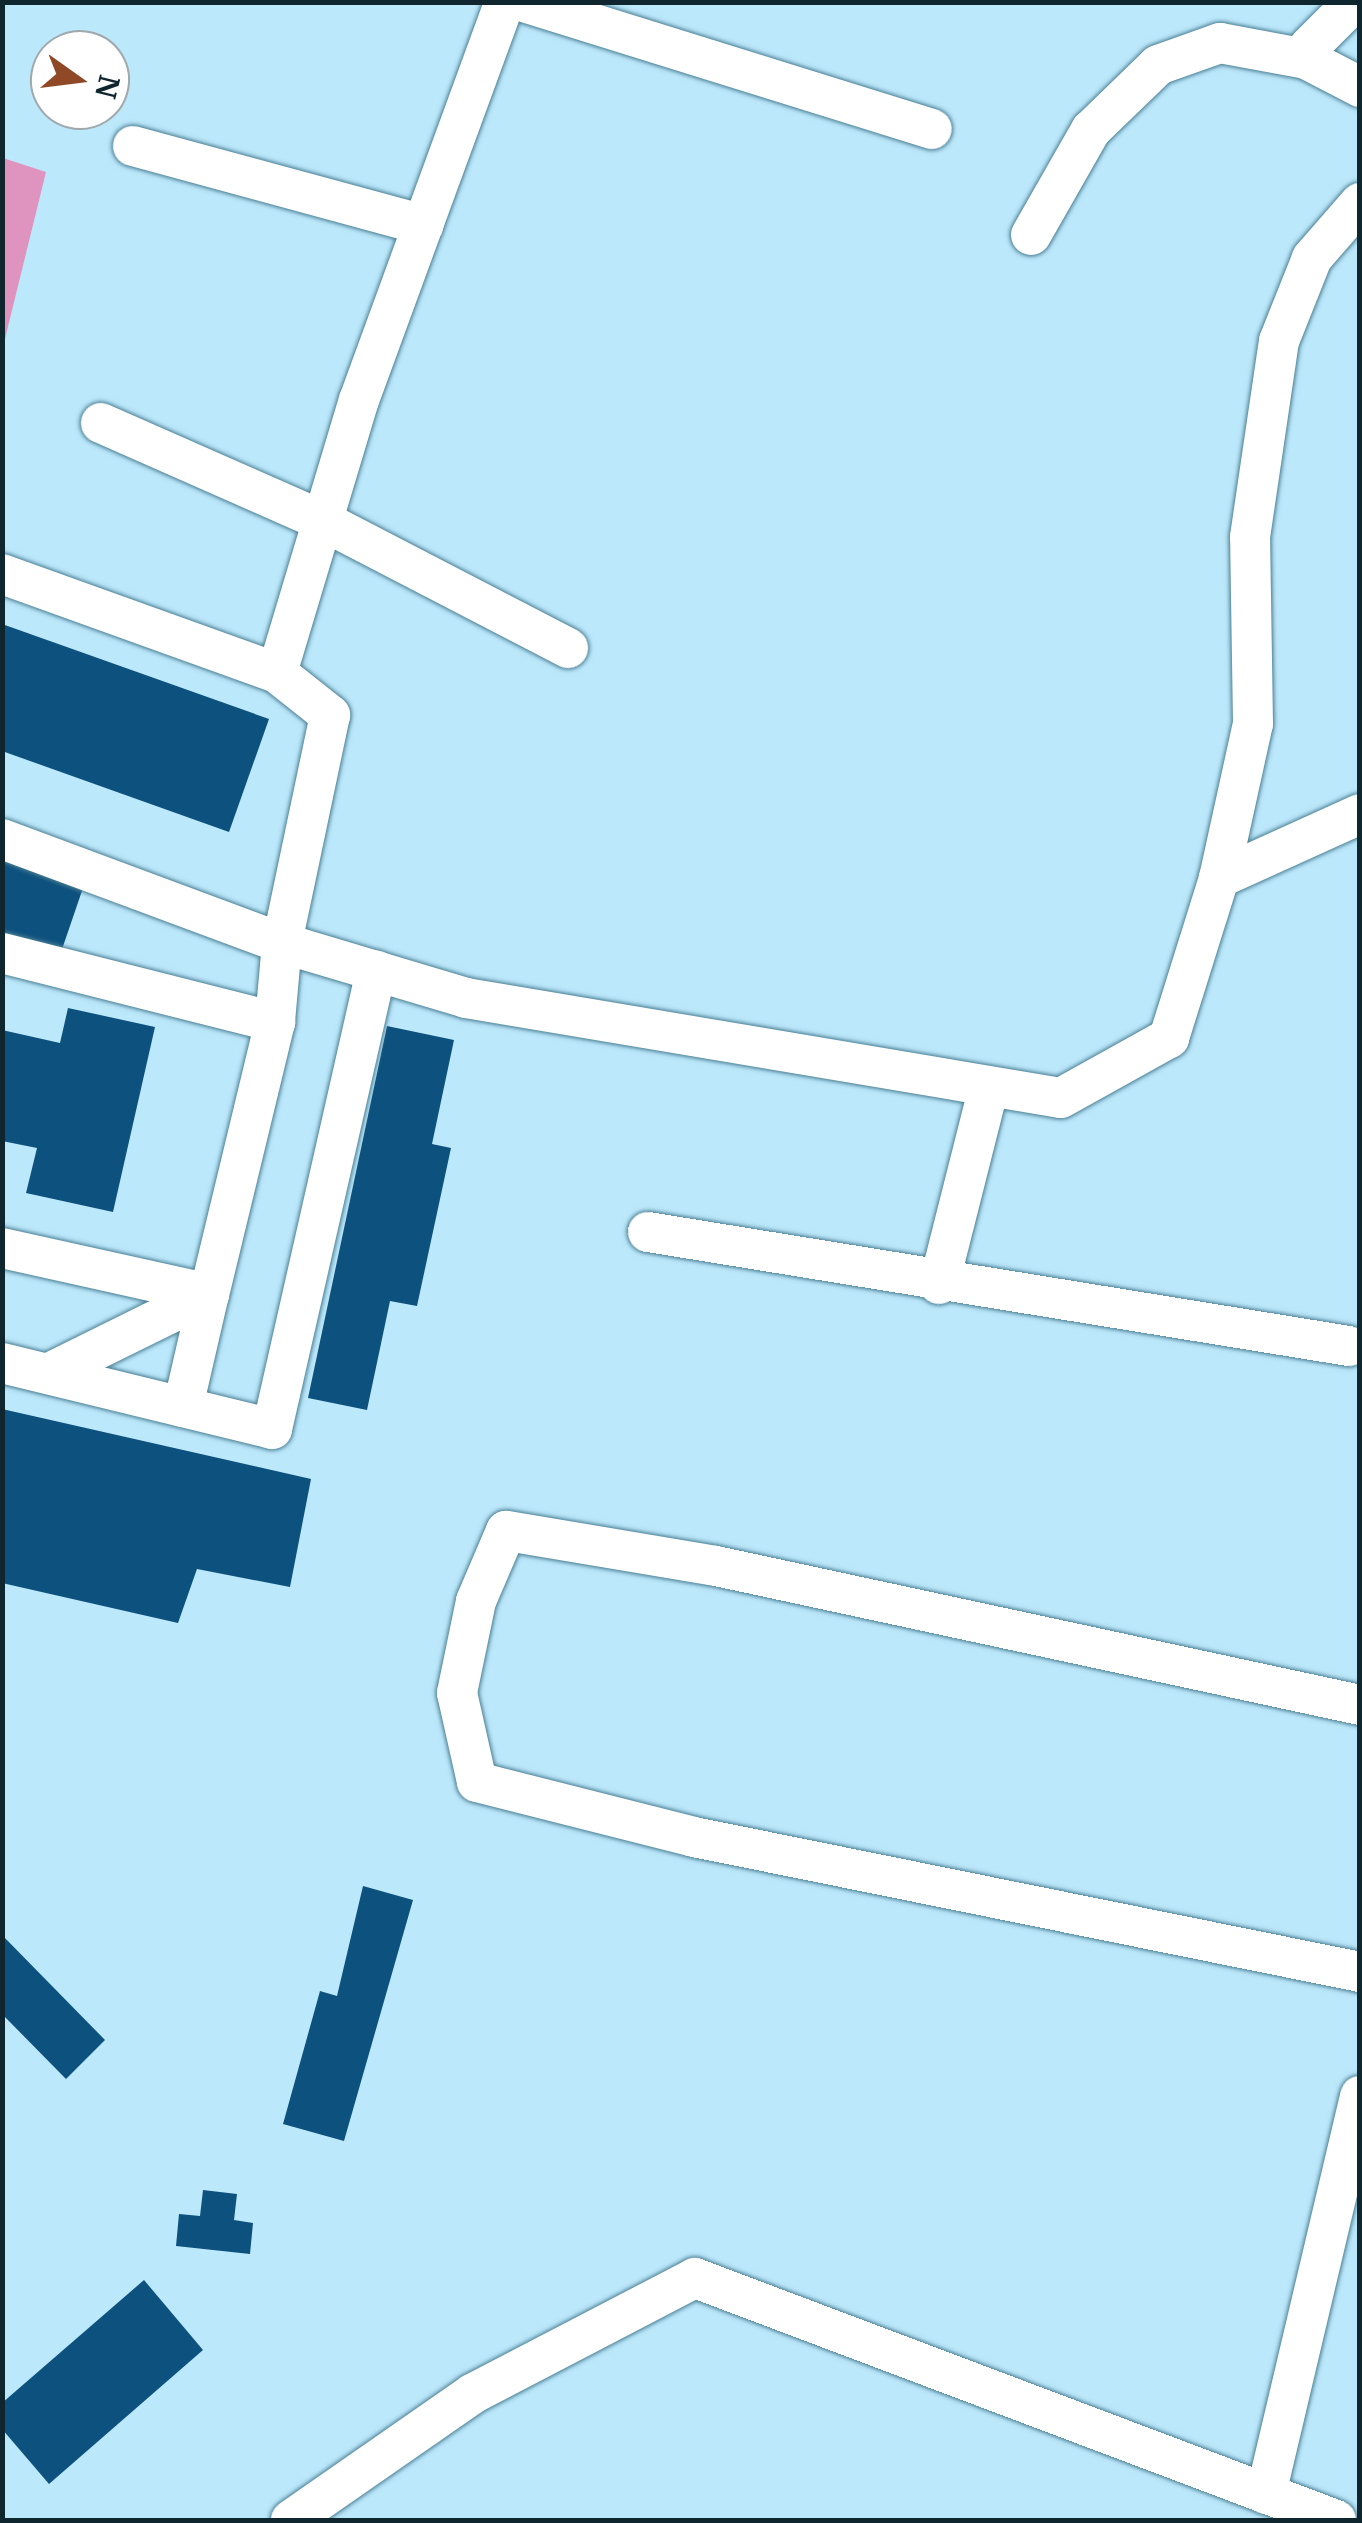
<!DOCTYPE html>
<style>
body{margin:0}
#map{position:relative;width:1362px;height:2523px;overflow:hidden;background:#bce8fb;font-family:Merriweather,serif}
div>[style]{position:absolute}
.green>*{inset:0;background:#de94be}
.building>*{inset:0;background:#0d517e}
.roads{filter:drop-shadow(0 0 2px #4a7f94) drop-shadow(0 0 2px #4a7f94)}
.minor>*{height:40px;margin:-20px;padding:0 20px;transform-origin:20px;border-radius:20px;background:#fff}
span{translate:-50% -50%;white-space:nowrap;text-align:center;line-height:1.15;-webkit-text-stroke:10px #fff;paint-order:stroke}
.frame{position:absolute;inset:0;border:5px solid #0f262e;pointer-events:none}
.north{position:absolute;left:30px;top:30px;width:100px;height:100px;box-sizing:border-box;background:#fff;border:2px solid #9fa8ab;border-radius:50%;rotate:104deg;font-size:28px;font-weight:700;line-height:40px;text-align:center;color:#0f262e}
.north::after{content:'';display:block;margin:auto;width:35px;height:45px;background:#904926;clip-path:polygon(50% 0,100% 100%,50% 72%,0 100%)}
</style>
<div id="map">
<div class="green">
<div style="clip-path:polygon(3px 158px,46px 172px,3px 347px,2px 158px)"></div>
</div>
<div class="building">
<div style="clip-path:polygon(2px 624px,269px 719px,229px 832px,2px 751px)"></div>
<div style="clip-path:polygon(2px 853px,85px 882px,58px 961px,2px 941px)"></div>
<div style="clip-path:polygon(68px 1008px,155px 1027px,113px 1212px,26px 1193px,37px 1148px,2px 1141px,2px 1030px,60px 1043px)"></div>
<div style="clip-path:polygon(387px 1026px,454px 1040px,432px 1144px,451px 1148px,417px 1306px,390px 1301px,367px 1410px,308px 1398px)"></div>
<div style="clip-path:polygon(2px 1409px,311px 1479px,290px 1587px,197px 1569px,178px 1623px,2px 1583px)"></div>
<div style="clip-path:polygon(363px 1886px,413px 1900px,344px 2141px,283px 2124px,320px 1991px,337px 1996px)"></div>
<div style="clip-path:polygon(2px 1935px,105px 2040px,66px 2079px,2px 2014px)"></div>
<div style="clip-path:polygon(203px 2190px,237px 2194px,234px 2220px,253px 2223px,250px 2254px,176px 2246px,179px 2214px,200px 2216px)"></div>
<div style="clip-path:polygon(144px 2280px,203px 2350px,49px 2484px,2px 2429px,2px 2403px)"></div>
</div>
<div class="roads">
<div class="minor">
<div style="left:524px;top:2px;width:427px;rotate:17.3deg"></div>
<div style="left:1306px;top:59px;width:61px;rotate:27.4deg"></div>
<div style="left:133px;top:146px;width:301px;rotate:15.2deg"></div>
<div style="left:1031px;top:235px;width:121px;rotate:-60.3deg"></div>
<div style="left:1091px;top:130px;width:93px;rotate:-44.1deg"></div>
<div style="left:1158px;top:65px;width:66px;rotate:-19.5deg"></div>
<div style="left:1220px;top:43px;width:87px;rotate:10.5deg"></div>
<div style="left:1306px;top:59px;width:12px;rotate:-76deg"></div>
<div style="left:1309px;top:47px;width:64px;rotate:-45deg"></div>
<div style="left:101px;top:423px;width:243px;rotate:23.8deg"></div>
<div style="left:323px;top:521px;width:276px;rotate:27.4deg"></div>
<div style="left:2px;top:574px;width:292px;rotate:19.8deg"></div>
<div style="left:277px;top:673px;width:68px;rotate:38.4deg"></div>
<div style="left:330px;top:715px;width:233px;rotate:101.9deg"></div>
<div style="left:282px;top:943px;width:79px;rotate:95.1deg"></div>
<div style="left:275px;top:1022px;width:280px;rotate:103.6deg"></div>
<div style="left:209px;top:1294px;width:178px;rotate:153.7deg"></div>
<div style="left:277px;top:673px;width:285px;rotate:-73.3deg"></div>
<div style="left:359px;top:400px;width:424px;rotate:-69.9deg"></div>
<div style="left:2px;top:839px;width:299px;rotate:20.4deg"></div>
<div style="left:282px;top:943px;width:192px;rotate:16.6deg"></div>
<div style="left:466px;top:998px;width:603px;rotate:9.54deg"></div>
<div style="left:1061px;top:1098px;width:124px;rotate:-29.1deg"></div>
<div style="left:1169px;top:1038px;width:168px;rotate:-72.6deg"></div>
<div style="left:1219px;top:878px;width:158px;rotate:-77.6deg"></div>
<div style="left:1253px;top:724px;width:187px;rotate:-90.9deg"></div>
<div style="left:1250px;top:537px;width:198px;rotate:-81.6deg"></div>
<div style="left:1279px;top:341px;width:89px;rotate:-68.3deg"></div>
<div style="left:1312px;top:258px;width:73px;rotate:-48.9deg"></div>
<div style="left:1219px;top:878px;width:155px;rotate:-24.4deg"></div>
<div style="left:2px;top:953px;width:282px;rotate:14.2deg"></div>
<div style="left:648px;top:1232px;width:710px;rotate:9.24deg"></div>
<div style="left:2px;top:1248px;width:212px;rotate:12.5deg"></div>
<div style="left:209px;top:1294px;width:116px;rotate:103deg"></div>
<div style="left:939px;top:1284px;width:203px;rotate:-75.8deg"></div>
<div style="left:2px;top:1363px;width:278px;rotate:13.7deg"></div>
<div style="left:272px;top:1429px;width:470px;rotate:-77.2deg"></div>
<div style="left:1360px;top:1705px;width:659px;rotate:-167.82deg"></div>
<div style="left:716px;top:1566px;width:213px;rotate:-170.5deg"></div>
<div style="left:506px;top:1531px;width:76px;rotate:113.2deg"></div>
<div style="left:476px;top:1601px;width:94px;rotate:101.7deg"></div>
<div style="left:457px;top:1693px;width:91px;rotate:77.3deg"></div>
<div style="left:477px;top:1782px;width:224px;rotate:14.2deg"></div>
<div style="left:694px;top:1837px;width:680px;rotate:11.46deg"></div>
<div style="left:1266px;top:2494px;width:409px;rotate:-76.7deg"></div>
<div style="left:291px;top:2520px;width:221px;rotate:-34.8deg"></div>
<div style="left:472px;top:2394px;width:251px;rotate:-27.5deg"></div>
<div style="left:695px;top:2278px;width:685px;rotate:20.68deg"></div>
</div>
</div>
<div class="frame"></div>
<div class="north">N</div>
</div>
